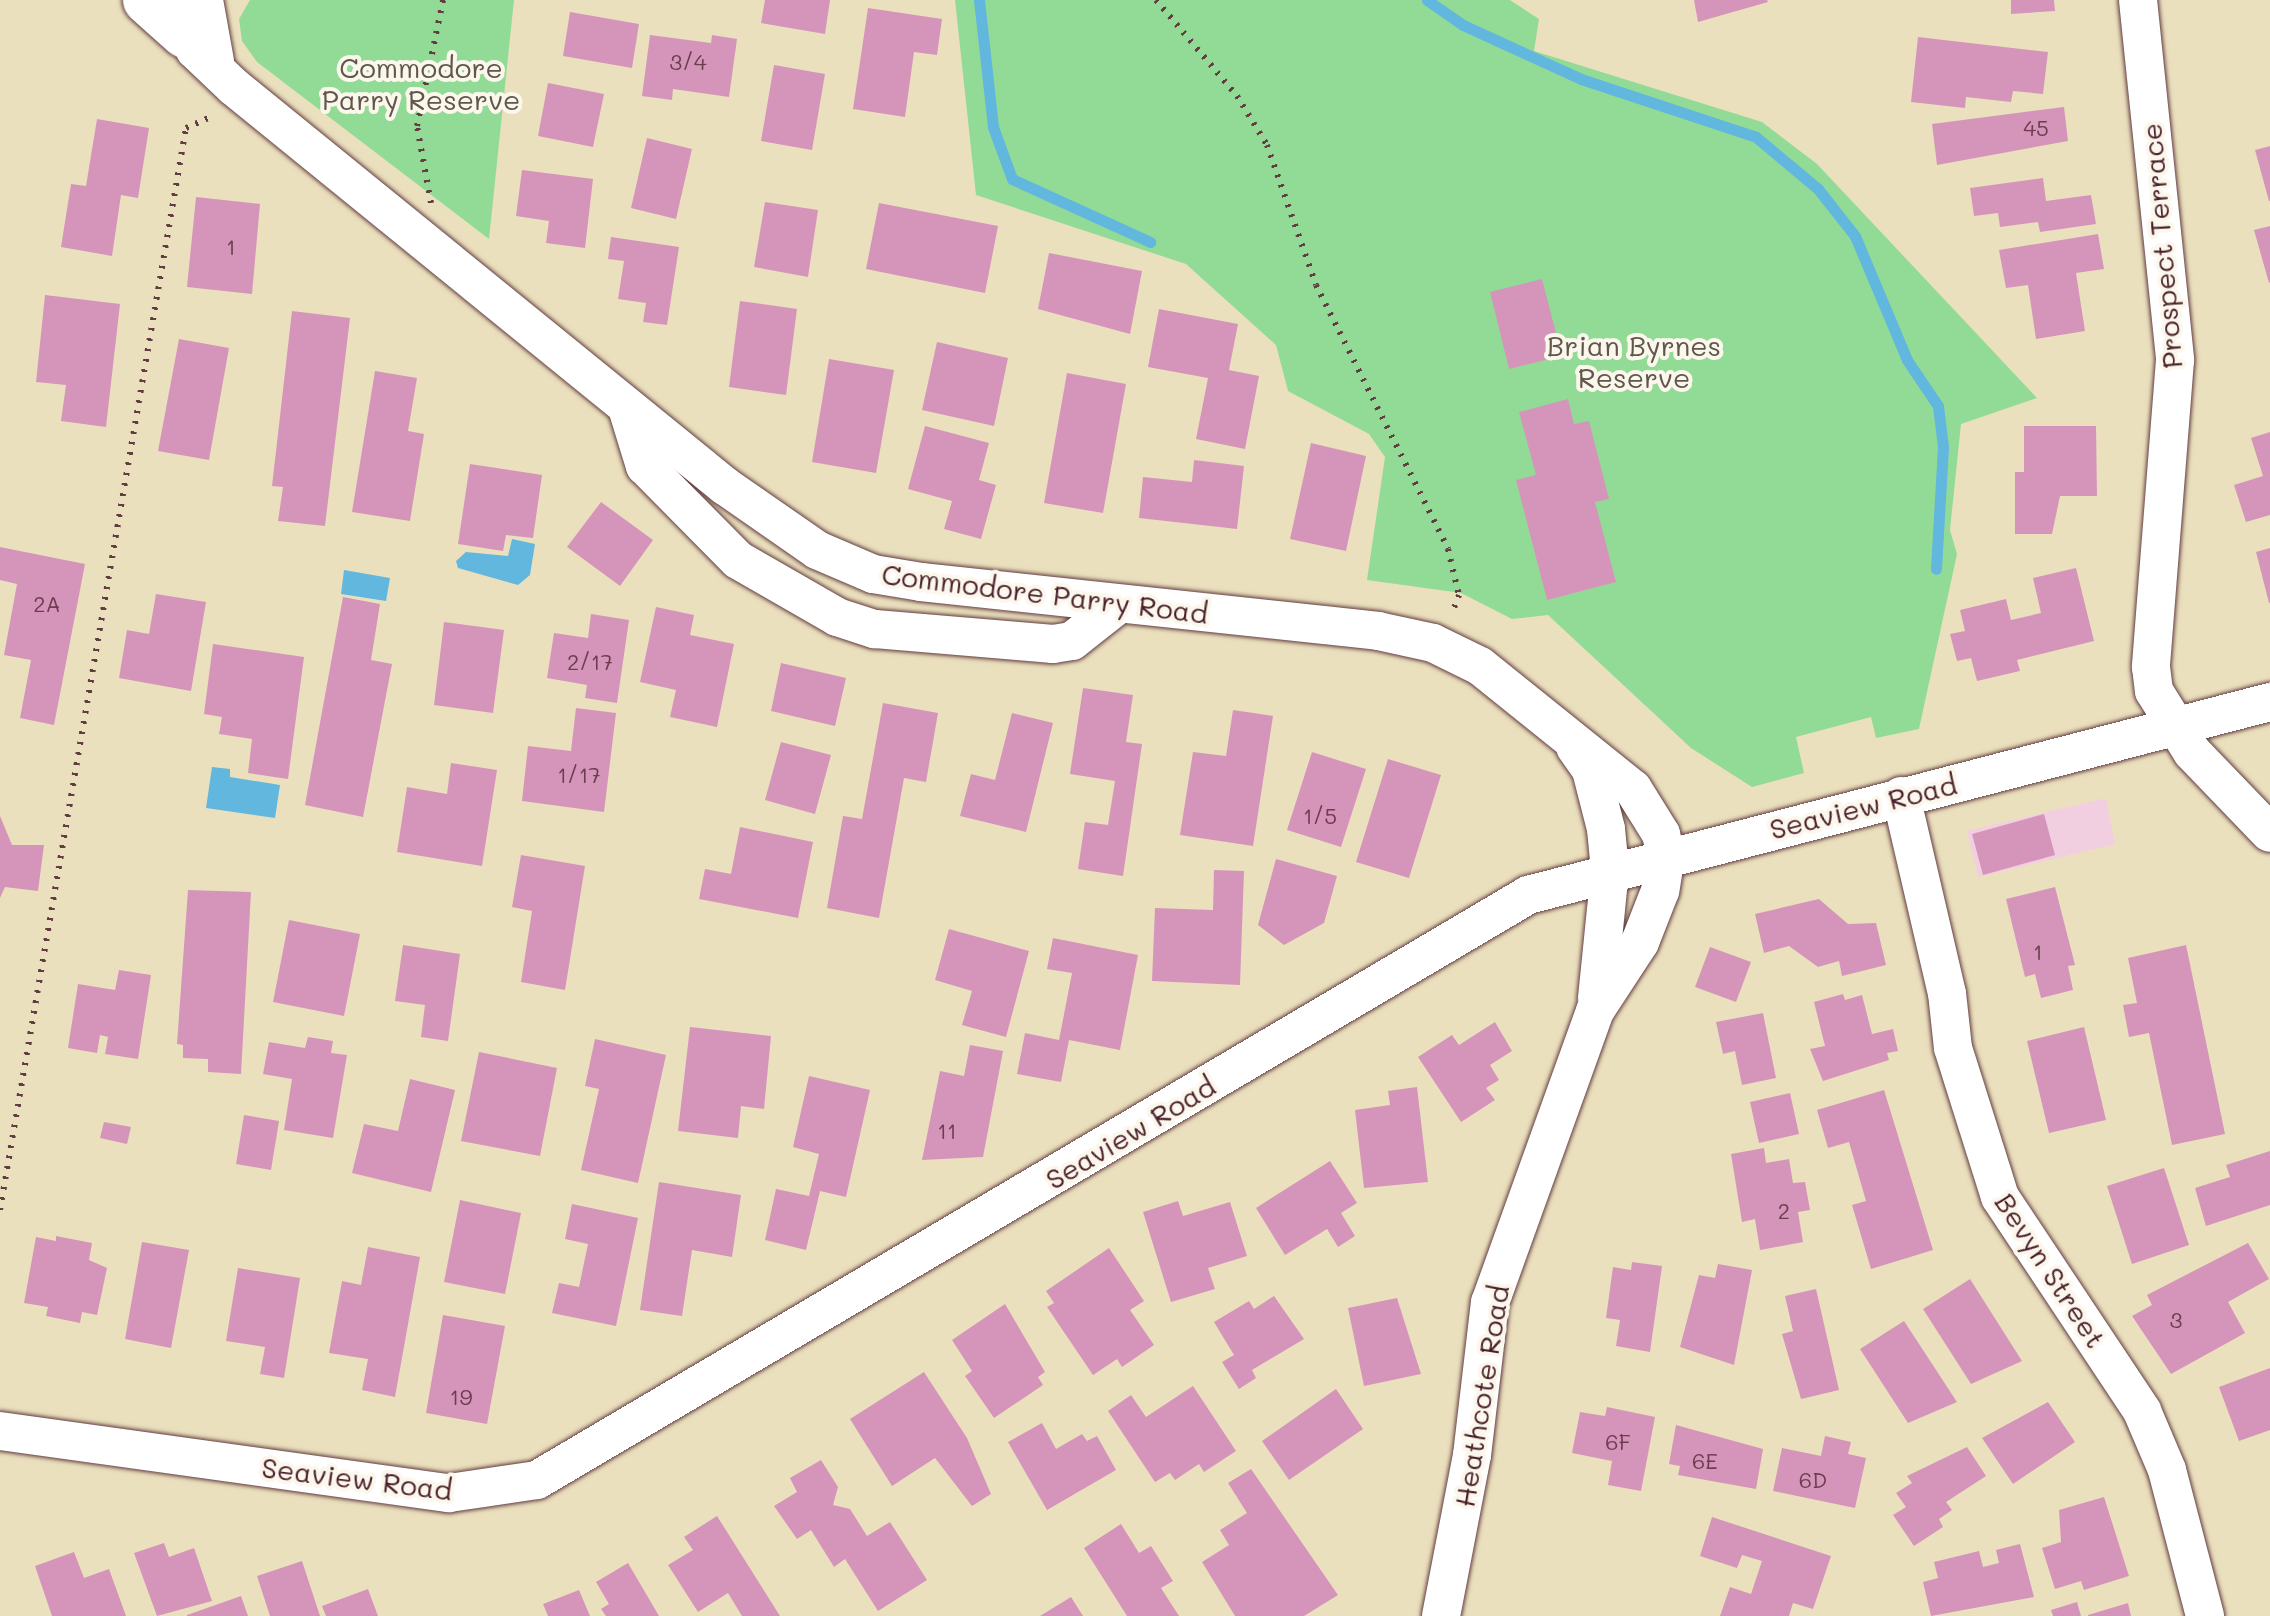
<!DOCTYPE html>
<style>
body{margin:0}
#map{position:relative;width:2270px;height:1616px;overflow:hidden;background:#ebe0bd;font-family:Mali,sans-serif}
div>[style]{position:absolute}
.built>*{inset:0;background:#f2cfe0}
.green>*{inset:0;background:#92db96}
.water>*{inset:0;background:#62b7de}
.stream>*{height:11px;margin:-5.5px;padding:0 5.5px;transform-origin:5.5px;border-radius:5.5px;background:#62b7de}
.building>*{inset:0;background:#d595ba}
.path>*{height:6px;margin-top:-3px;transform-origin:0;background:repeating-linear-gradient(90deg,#623c41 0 2.5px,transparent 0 10.5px)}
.roads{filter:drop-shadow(0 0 2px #623c41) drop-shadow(0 0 2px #623c41)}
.minor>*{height:38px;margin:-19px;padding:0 19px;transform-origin:19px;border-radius:19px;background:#fff}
.major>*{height:48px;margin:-24px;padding:0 24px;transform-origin:24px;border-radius:24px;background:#fff}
span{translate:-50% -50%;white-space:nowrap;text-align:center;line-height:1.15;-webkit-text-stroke:8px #fbf7ec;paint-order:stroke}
.number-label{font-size:22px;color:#6d3c4f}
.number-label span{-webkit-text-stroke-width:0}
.park-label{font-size:28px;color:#60574b}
.street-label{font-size:28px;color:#4a1f2b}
</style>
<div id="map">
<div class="built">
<div style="clip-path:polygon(2106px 798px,2115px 844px,1978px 877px,1967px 831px)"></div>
</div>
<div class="green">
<div style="clip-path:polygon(250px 0,514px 0,489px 239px,257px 62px,242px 41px,239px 19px)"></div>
<div style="clip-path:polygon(955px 0,1510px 0,1539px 19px,1534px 51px,1762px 122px,1817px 164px,2037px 398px,1961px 424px,1950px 530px,1957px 554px,1919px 729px,1876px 738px,1871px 717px,1796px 737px,1804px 773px,1752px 787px,1691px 748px,1548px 615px,1512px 619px,1461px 593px,1367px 580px,1385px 457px,1369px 434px,1288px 391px,1276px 345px,1186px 264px,976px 195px)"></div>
</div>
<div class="water">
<div style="clip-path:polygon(512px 539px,535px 544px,530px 575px,518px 585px,458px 568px,456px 561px,466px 552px,508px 556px)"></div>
<div style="clip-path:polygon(344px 570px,390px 578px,386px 601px,341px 594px)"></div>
<div style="clip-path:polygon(212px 767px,230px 769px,230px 777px,280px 785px,275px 818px,206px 808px)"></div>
</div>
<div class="stream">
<div style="left:979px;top:0;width:128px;rotate:83.7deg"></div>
<div style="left:993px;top:127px;width:55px;rotate:69.9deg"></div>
<div style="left:1012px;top:179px;width:152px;rotate:24.5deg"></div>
<div style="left:1427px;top:0;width:44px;rotate:34.8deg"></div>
<div style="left:1463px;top:25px;width:130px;rotate:24.6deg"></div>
<div style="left:1581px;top:79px;width:184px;rotate:18.3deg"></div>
<div style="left:1756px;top:137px;width:81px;rotate:40deg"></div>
<div style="left:1818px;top:189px;width:60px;rotate:51.8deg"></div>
<div style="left:1855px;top:236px;width:134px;rotate:67.2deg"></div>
<div style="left:1907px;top:360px;width:55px;rotate:56deg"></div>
<div style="left:1938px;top:406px;width:41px;rotate:83deg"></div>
<div style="left:1943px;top:447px;width:122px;rotate:93.3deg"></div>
</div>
<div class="building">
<div style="clip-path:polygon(765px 0,830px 0,825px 34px,761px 23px)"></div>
<div style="clip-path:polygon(1694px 0,1767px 0,1768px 2px,1698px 22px)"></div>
<div style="clip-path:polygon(2011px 0,2054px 0,2055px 11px,2011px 14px)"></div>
<div style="clip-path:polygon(868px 8px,942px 19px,937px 55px,914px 52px,905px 117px,853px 109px)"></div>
<div style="clip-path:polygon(570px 12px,639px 24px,632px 68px,563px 56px)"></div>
<div style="clip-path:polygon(650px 35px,711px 43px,712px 35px,737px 39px,729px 97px,673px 89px,672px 100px,642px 96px)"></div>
<div style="clip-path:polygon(1918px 37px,2048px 52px,2043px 94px,2013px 91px,2011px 102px,1966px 97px,1965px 108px,1911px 102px)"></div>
<div style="clip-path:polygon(774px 65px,825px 74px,812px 150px,761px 141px)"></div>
<div style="clip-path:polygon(548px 83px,604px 94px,593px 147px,538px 136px)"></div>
<div style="clip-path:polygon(2064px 107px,2068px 141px,1937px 165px,1932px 124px)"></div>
<div style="clip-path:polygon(97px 119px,149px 128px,138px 198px,121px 195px,112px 256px,61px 247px,71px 184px,86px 186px)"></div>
<div style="clip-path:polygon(647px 138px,692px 149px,676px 219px,631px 208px)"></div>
<div style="clip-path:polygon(2270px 146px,2270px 201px,2269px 201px,2255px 150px)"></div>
<div style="clip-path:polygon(522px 170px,593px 179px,585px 248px,546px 243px,549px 221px,516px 216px)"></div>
<div style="clip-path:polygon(2043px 178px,2046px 201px,2091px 195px,2096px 224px,2040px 232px,2038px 222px,2000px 227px,1998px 213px,1974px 216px,1970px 188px)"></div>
<div style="clip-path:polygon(196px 197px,260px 204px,252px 294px,187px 287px)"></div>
<div style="clip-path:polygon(765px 202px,818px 210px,808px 277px,754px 267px)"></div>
<div style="clip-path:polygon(879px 203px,998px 226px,985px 293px,866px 269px)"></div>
<div style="clip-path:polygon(2270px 226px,2270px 282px,2269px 283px,2254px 230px)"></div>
<div style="clip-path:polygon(2098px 234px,2104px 269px,2076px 273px,2085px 331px,2036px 339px,2028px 285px,2006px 288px,1999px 250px)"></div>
<div style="clip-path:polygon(611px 237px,679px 247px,667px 325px,643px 322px,646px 303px,618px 299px,624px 261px,608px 259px)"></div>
<div style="clip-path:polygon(1049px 253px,1142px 271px,1130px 334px,1038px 309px)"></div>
<div style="clip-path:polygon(1542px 279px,1562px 356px,1509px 369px,1490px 292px)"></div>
<div style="clip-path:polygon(45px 295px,120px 304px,106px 427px,61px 421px,66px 385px,36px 382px)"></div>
<div style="clip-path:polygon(740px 301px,797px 309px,786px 395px,729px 387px)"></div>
<div style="clip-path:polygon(1159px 309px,1238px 324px,1229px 370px,1259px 376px,1245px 449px,1196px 439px,1208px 378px,1148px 367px)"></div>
<div style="clip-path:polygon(292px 311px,350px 318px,325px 526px,278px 521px,283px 487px,272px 486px)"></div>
<div style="clip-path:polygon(179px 339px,229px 348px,209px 460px,158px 451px)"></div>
<div style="clip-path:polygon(937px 342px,1008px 358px,994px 426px,922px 410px)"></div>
<div style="clip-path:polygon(829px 359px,894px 370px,876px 473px,812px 462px)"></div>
<div style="clip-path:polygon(375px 371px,417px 378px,408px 431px,424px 434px,410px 521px,352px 512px)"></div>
<div style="clip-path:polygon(1067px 373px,1126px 384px,1103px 513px,1044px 503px)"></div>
<div style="clip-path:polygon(1568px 399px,1574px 424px,1589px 421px,1609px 499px,1595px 502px,1616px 582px,1547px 600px,1516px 480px,1536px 475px,1519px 412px)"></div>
<div style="clip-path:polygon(925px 426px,989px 443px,979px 480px,996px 485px,981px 539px,944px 529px,952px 501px,908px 489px)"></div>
<div style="clip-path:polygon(2024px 426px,2096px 426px,2097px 496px,2060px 496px,2052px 534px,2015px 534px,2015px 472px,2024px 472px)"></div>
<div style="clip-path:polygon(2270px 432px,2270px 515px,2246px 522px,2234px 485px,2263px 476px,2251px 438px)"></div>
<div style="clip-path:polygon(1311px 443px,1366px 456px,1346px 551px,1290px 539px)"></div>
<div style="clip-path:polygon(1194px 460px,1244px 466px,1237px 529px,1139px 518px,1143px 477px,1192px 482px)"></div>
<div style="clip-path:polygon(470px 464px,542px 475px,533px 538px,506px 535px,503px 551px,458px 544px)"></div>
<div style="clip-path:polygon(601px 502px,653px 540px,620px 586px,567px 547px)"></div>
<div style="clip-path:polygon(0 547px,85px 564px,54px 725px,20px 718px,31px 660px,4px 655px,17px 584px,0 580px)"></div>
<div style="clip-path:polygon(2270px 548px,2270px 603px,2269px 603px,2256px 552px)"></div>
<div style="clip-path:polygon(2076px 568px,2094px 641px,2017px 660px,2020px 671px,1977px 681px,1971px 658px,1957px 661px,1950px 634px,1965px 631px,1960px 610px,2006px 599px,2011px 620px,2041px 613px,2033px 578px)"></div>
<div style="clip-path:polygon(156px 594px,206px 602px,191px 691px,119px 678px,127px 630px,149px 634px)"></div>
<div style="clip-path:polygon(343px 597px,380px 604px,371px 660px,392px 664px,363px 817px,305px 805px)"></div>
<div style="clip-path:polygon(656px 607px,694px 615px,690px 635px,734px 644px,717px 727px,670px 717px,676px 690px,640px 682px)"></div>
<div style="clip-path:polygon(591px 614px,629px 620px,617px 703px,585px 698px,587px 685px,547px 678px,554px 633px,588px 638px)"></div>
<div style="clip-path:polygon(444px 622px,504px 630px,493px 713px,434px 705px)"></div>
<div style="clip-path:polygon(213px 644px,304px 657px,288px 779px,248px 773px,252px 739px,219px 734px,222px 717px,204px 714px)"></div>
<div style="clip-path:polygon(781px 663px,846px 678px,835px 726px,771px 711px)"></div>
<div style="clip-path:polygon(1083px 688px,1133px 695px,1126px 742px,1142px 744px,1123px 876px,1078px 869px,1085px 822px,1108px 825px,1115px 781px,1070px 774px)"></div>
<div style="clip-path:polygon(883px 703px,938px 713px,926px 782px,904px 778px,879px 918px,827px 908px,843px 816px,862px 819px)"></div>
<div style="clip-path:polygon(576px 708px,616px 713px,604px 812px,522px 801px,528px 746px,571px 751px)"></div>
<div style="clip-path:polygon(1233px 710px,1273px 716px,1253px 846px,1180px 835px,1193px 752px,1226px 756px)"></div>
<div style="clip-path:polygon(1012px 713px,1053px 723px,1026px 832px,960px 816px,971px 774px,995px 780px)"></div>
<div style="clip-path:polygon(781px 742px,831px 755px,815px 814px,765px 800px)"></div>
<div style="clip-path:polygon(1312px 752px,1366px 769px,1341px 847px,1287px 830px)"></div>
<div style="clip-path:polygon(1388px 759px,1441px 775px,1409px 878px,1356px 862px)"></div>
<div style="clip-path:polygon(451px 763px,497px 770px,482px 866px,397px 852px,407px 787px,447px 794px)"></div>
<div style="clip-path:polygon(2044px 814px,2055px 855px,1983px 875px,1972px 834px)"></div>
<div style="clip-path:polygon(0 816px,12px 845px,44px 845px,38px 891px,5px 887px,0 898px)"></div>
<div style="clip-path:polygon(740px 827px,813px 842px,798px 918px,699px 899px,705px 869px,731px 874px)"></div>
<div style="clip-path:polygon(521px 855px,585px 866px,565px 990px,521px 982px,532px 911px,512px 907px)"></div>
<div style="clip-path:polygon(1276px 859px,1337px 876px,1324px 923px,1284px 945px,1258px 925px)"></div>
<div style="clip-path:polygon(1214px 870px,1244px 871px,1240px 985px,1152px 981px,1155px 908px,1213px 910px)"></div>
<div style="clip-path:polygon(2055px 887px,2075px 965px,2068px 966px,2073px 990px,2041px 998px,2035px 974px,2025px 977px,2006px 899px)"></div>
<div style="clip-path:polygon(188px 890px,251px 892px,241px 1074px,208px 1072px,208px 1059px,183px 1058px,183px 1045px,177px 1044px)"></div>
<div style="clip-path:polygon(1819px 899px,1848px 924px,1876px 923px,1886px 965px,1842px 976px,1839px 961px,1818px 967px,1789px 946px,1764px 953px,1755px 914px)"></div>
<div style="clip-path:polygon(289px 920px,360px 934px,344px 1016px,273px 1002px)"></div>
<div style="clip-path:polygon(949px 929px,1029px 951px,1006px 1037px,962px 1025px,972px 991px,935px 980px)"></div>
<div style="clip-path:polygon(1053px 938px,1138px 955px,1120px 1050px,1069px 1040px,1061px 1082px,1017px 1074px,1025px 1033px,1059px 1040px,1072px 973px,1047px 969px)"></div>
<div style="clip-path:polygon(403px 945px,460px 954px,448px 1041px,421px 1037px,425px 1005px,395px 1001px)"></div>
<div style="clip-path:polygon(2186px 945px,2225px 1134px,2172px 1145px,2149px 1033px,2129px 1037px,2123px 1005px,2137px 1003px,2128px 958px)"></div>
<div style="clip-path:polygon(1710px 947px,1751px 962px,1736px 1002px,1695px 987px)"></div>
<div style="clip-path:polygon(119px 970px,151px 975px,138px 1059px,105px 1054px,108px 1037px,100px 1035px,97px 1053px,68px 1048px,78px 984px,115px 990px)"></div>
<div style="clip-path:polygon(1843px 994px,1845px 1000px,1862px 995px,1872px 1034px,1893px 1029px,1898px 1051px,1887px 1053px,1889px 1060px,1823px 1081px,1810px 1049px,1825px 1046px,1814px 1002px)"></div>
<div style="clip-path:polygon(1763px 1013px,1776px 1078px,1742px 1085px,1735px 1051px,1723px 1054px,1716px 1022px)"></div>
<div style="clip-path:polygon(1495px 1022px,1512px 1051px,1490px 1065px,1499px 1080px,1486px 1088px,1495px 1100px,1461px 1122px,1418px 1057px,1452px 1035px,1459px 1045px)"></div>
<div style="clip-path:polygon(690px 1027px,771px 1036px,764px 1109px,741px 1106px,738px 1138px,678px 1131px)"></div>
<div style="clip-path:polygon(2084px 1027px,2106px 1120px,2049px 1133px,2027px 1041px)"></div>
<div style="clip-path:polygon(308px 1037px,333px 1041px,331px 1053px,347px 1055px,333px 1138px,284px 1130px,292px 1079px,263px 1074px,269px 1042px,305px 1048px)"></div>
<div style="clip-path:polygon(595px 1039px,666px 1055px,638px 1183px,581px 1170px,599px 1089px,585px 1086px)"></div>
<div style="clip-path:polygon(970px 1045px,1003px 1051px,983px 1157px,922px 1160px,940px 1071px,964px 1076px)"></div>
<div style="clip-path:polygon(479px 1052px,557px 1068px,540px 1156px,461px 1141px)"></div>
<div style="clip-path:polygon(809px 1076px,870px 1090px,846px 1197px,820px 1191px,806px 1250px,765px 1240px,776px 1189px,809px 1196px,819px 1154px,793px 1147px)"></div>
<div style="clip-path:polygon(410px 1079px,455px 1090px,431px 1192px,352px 1173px,364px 1124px,398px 1131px)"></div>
<div style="clip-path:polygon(1417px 1087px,1428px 1182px,1364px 1188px,1355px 1110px,1390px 1105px,1388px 1091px)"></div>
<div style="clip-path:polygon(1884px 1090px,1933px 1250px,1871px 1269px,1852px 1205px,1866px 1201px,1849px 1142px,1828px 1148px,1817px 1110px)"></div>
<div style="clip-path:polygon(1790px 1093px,1799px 1134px,1759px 1143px,1750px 1102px)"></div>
<div style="clip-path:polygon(244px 1115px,279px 1121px,271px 1170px,236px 1164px)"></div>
<div style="clip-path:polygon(104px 1122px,131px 1127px,127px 1144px,100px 1138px)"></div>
<div style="clip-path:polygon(1764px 1148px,1766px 1163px,1789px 1159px,1793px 1183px,1805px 1182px,1810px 1210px,1798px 1212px,1803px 1242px,1760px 1250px,1755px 1219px,1742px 1222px,1731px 1154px)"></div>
<div style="clip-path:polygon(2270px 1151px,2270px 1205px,2206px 1226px,2195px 1188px,2230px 1177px,2226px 1165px)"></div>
<div style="clip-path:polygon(1330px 1161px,1357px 1203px,1341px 1213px,1355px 1236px,1338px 1247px,1327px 1229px,1285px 1255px,1256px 1208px)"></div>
<div style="clip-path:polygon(2164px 1168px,2189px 1245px,2132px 1264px,2107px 1186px)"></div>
<div style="clip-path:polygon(659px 1182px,741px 1195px,732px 1257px,692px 1250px,682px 1316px,640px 1310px)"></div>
<div style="clip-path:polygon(460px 1200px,521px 1213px,505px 1294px,444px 1282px)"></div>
<div style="clip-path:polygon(1178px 1201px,1183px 1216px,1230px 1202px,1247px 1256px,1208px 1268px,1215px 1289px,1171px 1302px,1143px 1212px)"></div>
<div style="clip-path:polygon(572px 1204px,638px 1218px,616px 1326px,552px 1313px,559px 1283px,579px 1287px,588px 1244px,565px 1239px)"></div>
<div style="clip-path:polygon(56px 1236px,92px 1243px,89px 1260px,107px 1268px,97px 1315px,82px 1312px,80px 1323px,46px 1316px,48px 1307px,24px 1303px,36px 1237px,56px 1241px)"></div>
<div style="clip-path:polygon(142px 1242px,189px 1250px,171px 1348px,125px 1339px)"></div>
<div style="clip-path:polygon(2248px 1243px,2269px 1279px,2228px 1302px,2245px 1333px,2171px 1374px,2132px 1316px,2152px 1305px,2147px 1295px)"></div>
<div style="clip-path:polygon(368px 1247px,420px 1257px,395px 1397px,362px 1390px,368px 1359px,329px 1353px,342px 1281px,361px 1285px)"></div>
<div style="clip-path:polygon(1109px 1248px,1144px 1301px,1130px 1310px,1154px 1345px,1122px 1367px,1117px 1359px,1093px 1375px,1047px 1307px,1054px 1303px,1046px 1291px)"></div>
<div style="clip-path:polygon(1632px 1262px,1662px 1266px,1650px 1352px,1616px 1346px,1620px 1320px,1606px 1318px,1613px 1267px,1631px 1270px)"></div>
<div style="clip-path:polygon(1718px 1264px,1752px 1270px,1734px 1365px,1680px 1347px,1699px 1275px,1715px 1278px)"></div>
<div style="clip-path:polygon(238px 1268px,300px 1278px,284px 1378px,260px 1374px,265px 1347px,226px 1341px)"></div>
<div style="clip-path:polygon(1970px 1279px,2022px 1361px,1971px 1384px,1923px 1309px)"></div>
<div style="clip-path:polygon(1816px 1289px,1839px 1390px,1801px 1399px,1782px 1334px,1793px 1331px,1785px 1296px)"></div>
<div style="clip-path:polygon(1274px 1296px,1304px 1339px,1252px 1370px,1256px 1378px,1239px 1389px,1222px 1362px,1234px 1355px,1214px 1322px,1249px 1301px,1254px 1309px)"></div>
<div style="clip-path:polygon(1397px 1298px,1421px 1374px,1364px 1386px,1348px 1308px)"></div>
<div style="clip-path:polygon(1005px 1304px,1045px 1372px,1038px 1377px,1043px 1385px,994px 1418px,965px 1376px,972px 1371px,952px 1340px)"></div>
<div style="clip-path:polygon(443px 1315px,505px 1326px,487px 1424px,426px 1413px)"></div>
<div style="clip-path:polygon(1904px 1321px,1957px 1402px,1908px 1423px,1860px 1349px)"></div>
<div style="clip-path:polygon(2270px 1368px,2270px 1430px,2239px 1441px,2219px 1387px)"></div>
<div style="clip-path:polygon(924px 1372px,967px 1438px,991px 1494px,972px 1506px,935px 1458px,892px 1486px,850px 1419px)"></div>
<div style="clip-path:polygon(1193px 1386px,1236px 1451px,1204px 1472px,1199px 1464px,1175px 1480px,1170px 1473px,1155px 1482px,1108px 1411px,1131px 1395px,1146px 1417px)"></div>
<div style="clip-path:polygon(1336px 1389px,1363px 1429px,1289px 1480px,1262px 1441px)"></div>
<div style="clip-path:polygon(2048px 1402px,2075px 1442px,2013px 1484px,1982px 1438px)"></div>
<div style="clip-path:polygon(1607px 1407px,1655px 1417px,1641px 1491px,1608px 1485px,1612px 1461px,1572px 1453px,1580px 1412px,1605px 1416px)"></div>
<div style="clip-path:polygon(1042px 1423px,1056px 1449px,1082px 1434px,1087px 1441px,1097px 1436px,1116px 1470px,1047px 1510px,1008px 1442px)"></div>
<div style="clip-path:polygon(1676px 1425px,1763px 1449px,1756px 1489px,1678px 1475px,1680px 1466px,1669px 1464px)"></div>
<div style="clip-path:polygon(1825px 1436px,1851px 1442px,1848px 1454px,1866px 1458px,1855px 1508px,1773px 1491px,1782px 1448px,1821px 1456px)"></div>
<div style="clip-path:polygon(1967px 1447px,1986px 1476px,1946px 1502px,1952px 1510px,1939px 1519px,1943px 1527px,1914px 1546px,1893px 1515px,1906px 1507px,1896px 1493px,1912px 1483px,1907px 1476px)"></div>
<div style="clip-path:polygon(821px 1460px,838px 1487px,833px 1505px,850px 1509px,867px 1536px,890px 1522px,927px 1580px,878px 1611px,845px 1559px,834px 1567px,811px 1530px,797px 1539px,774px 1506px,797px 1492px,790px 1478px)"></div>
<div style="clip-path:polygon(1251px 1469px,1338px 1595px,1304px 1616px,1235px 1616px,1202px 1562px,1229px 1545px,1220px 1530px,1247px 1513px,1228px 1483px)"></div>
<div style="clip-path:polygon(2104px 1497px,2129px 1576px,2084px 1590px,2081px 1581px,2055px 1589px,2042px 1548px,2061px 1542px,2059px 1510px)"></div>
<div style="clip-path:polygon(717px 1516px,780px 1616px,742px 1616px,728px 1593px,698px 1612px,668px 1565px,693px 1550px,684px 1537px)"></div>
<div style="clip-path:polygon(1712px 1517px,1831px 1556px,1813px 1609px,1793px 1603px,1789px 1616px,1720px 1616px,1730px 1587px,1751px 1594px,1762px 1561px,1742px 1555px,1737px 1568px,1700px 1556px)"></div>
<div style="clip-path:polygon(1121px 1524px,1139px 1553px,1151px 1546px,1173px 1581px,1161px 1588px,1179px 1616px,1127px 1616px,1084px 1548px)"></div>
<div style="clip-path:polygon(164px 1543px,169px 1557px,194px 1548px,212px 1601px,157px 1616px,134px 1553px)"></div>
<div style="clip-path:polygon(2020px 1544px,2034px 1597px,1931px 1616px,1923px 1582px,1938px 1578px,1934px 1562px,1979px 1551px,1983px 1567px,1999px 1563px,1996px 1550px)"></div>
<div style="clip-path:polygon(74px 1552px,84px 1578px,109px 1569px,126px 1616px,52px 1616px,35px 1566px)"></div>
<div style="clip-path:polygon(302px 1561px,320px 1616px,270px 1616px,257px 1576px)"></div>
<div style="clip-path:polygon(628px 1563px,659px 1616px,606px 1616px,601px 1609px,609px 1604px,596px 1582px)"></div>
<div style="clip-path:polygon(368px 1589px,378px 1616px,326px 1616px,322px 1606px)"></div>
<div style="clip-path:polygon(579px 1590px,590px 1616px,548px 1616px,543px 1604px)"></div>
<div style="clip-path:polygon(241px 1596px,248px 1616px,187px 1616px,187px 1615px)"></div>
<div style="clip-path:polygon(1071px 1597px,1083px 1616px,1040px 1616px)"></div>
<div style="clip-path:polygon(2077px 1602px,2081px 1616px,2053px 1616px,2051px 1610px)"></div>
<div style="clip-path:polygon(2128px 1603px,2131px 1616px,2088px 1616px,2088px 1615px)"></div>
</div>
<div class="path">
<div style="left:1156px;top:0;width:126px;rotate:49.8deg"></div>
<div style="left:1237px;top:96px;width:57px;rotate:58.5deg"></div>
<div style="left:1267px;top:145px;width:148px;rotate:70.7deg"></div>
<div style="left:1316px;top:285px;width:295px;rotate:63.4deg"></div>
<div style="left:1448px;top:549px;width:47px;rotate:76.6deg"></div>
<div style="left:1459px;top:595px;width:19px;rotate:111deg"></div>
<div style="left:431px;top:203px;width:78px;rotate:-100.3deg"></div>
<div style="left:417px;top:126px;width:129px;rotate:-78.3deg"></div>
<div style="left:0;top:1210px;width:1098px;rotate:-80.25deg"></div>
<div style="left:186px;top:128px;width:27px;rotate:-24deg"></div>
</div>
<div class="roads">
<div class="minor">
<div style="left:204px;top:0;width:62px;rotate:79.8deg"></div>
<div style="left:2138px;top:0;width:362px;rotate:84.1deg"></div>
<div style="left:2175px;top:360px;width:308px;rotate:94.5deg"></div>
<div style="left:2151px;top:667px;width:24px;rotate:83deg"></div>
<div style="left:2154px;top:691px;width:72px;rotate:58.1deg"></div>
<div style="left:2192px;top:752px;width:112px;rotate:46.1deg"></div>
<div style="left:174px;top:7px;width:48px;rotate:64deg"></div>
<div style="left:195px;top:50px;width:54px;rotate:43.5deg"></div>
<div style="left:234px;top:87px;width:633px;rotate:39.1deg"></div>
<div style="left:725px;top:486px;width:112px;rotate:34.8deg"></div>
<div style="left:817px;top:550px;width:61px;rotate:23.2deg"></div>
<div style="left:873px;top:574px;width:49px;rotate:9.5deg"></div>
<div style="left:921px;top:582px;width:460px;rotate:6.1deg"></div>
<div style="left:1378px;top:631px;width:56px;rotate:12.3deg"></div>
<div style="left:1433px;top:643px;width:52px;rotate:26.1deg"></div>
<div style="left:1480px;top:666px;width:196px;rotate:38.8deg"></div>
<div style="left:1633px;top:789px;width:53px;rotate:58.1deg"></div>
<div style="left:1661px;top:834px;width:22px;rotate:77deg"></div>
<div style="left:1666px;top:855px;width:36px;rotate:99deg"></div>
<div style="left:1660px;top:891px;width:55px;rotate:111.4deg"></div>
<div style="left:1640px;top:942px;width:82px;rotate:123.1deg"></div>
<div style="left:1595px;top:1011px;width:309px;rotate:109.8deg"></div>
<div style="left:1490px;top:1302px;width:154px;rotate:96.7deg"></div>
<div style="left:1472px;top:1455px;width:164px;rotate:100.9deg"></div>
<div style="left:627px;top:408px;width:61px;rotate:72.8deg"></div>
<div style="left:645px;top:466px;width:132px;rotate:45.3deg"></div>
<div style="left:738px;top:560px;width:114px;rotate:29.9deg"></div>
<div style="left:837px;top:617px;width:40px;rotate:18deg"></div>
<div style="left:875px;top:629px;width:179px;rotate:4.8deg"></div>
<div style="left:1053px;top:644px;width:19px;rotate:-9deg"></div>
<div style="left:1072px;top:641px;width:60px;rotate:-38.2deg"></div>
<div style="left:1575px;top:747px;width:28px;rotate:55deg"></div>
<div style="left:1591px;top:770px;width:61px;rotate:75.7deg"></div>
<div style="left:1606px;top:829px;width:41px;rotate:84.4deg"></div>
<div style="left:1610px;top:870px;width:130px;rotate:95.8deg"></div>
<div style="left:1901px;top:796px;width:202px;rotate:76.9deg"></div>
<div style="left:1947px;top:993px;width:55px;rotate:83.8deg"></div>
<div style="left:1953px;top:1048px;width:156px;rotate:72.5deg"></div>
<div style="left:2000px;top:1197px;width:257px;rotate:56.4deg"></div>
<div style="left:2142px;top:1411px;width:64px;rotate:67deg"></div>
<div style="left:2167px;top:1470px;width:151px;rotate:75.4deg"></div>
<div style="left:0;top:1431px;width:453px;rotate:7.9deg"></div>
<div style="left:449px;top:1493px;width:89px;rotate:-8.4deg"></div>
<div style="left:537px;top:1480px;width:1151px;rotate:-30.55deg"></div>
<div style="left:1528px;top:895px;width:767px;rotate:-14.58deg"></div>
</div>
<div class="major">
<div style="left:147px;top:0;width:51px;rotate:41.8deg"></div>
</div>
</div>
<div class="number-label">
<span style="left:688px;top:62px">3/4</span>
<span style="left:2036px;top:128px">45</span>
<span style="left:231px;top:247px">1</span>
<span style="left:47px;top:604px">2A</span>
<span style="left:590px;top:662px">2/17</span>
<span style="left:579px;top:775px">1/17</span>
<span style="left:1320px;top:816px">1/5</span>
<span style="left:2038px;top:952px">1</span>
<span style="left:947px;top:1131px">11</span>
<span style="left:1784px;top:1211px">2</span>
<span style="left:2176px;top:1320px">3</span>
<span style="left:461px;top:1397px">19</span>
<span style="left:1618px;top:1442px">6F</span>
<span style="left:1705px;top:1461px">6E</span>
<span style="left:1813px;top:1480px">6D</span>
</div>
<div class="park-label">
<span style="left:421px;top:83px">Commodore<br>Parry Reserve</span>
<span style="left:1634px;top:361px">Brian Byrnes<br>Reserve</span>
</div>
<div class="street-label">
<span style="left:2161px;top:246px;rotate:-95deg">Prospect Terrace</span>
<span style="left:1045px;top:593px;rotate:7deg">Commodore Parry Road</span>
<span style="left:1863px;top:806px;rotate:-14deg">Seaview Road</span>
<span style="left:1130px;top:1132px;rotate:-31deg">Seaview Road</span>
<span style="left:2051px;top:1270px;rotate:57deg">Bevyn Street</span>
<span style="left:1481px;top:1396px;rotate:-81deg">Heathcote Road</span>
<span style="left:357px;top:1478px;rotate:7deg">Seaview Road</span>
</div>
</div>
